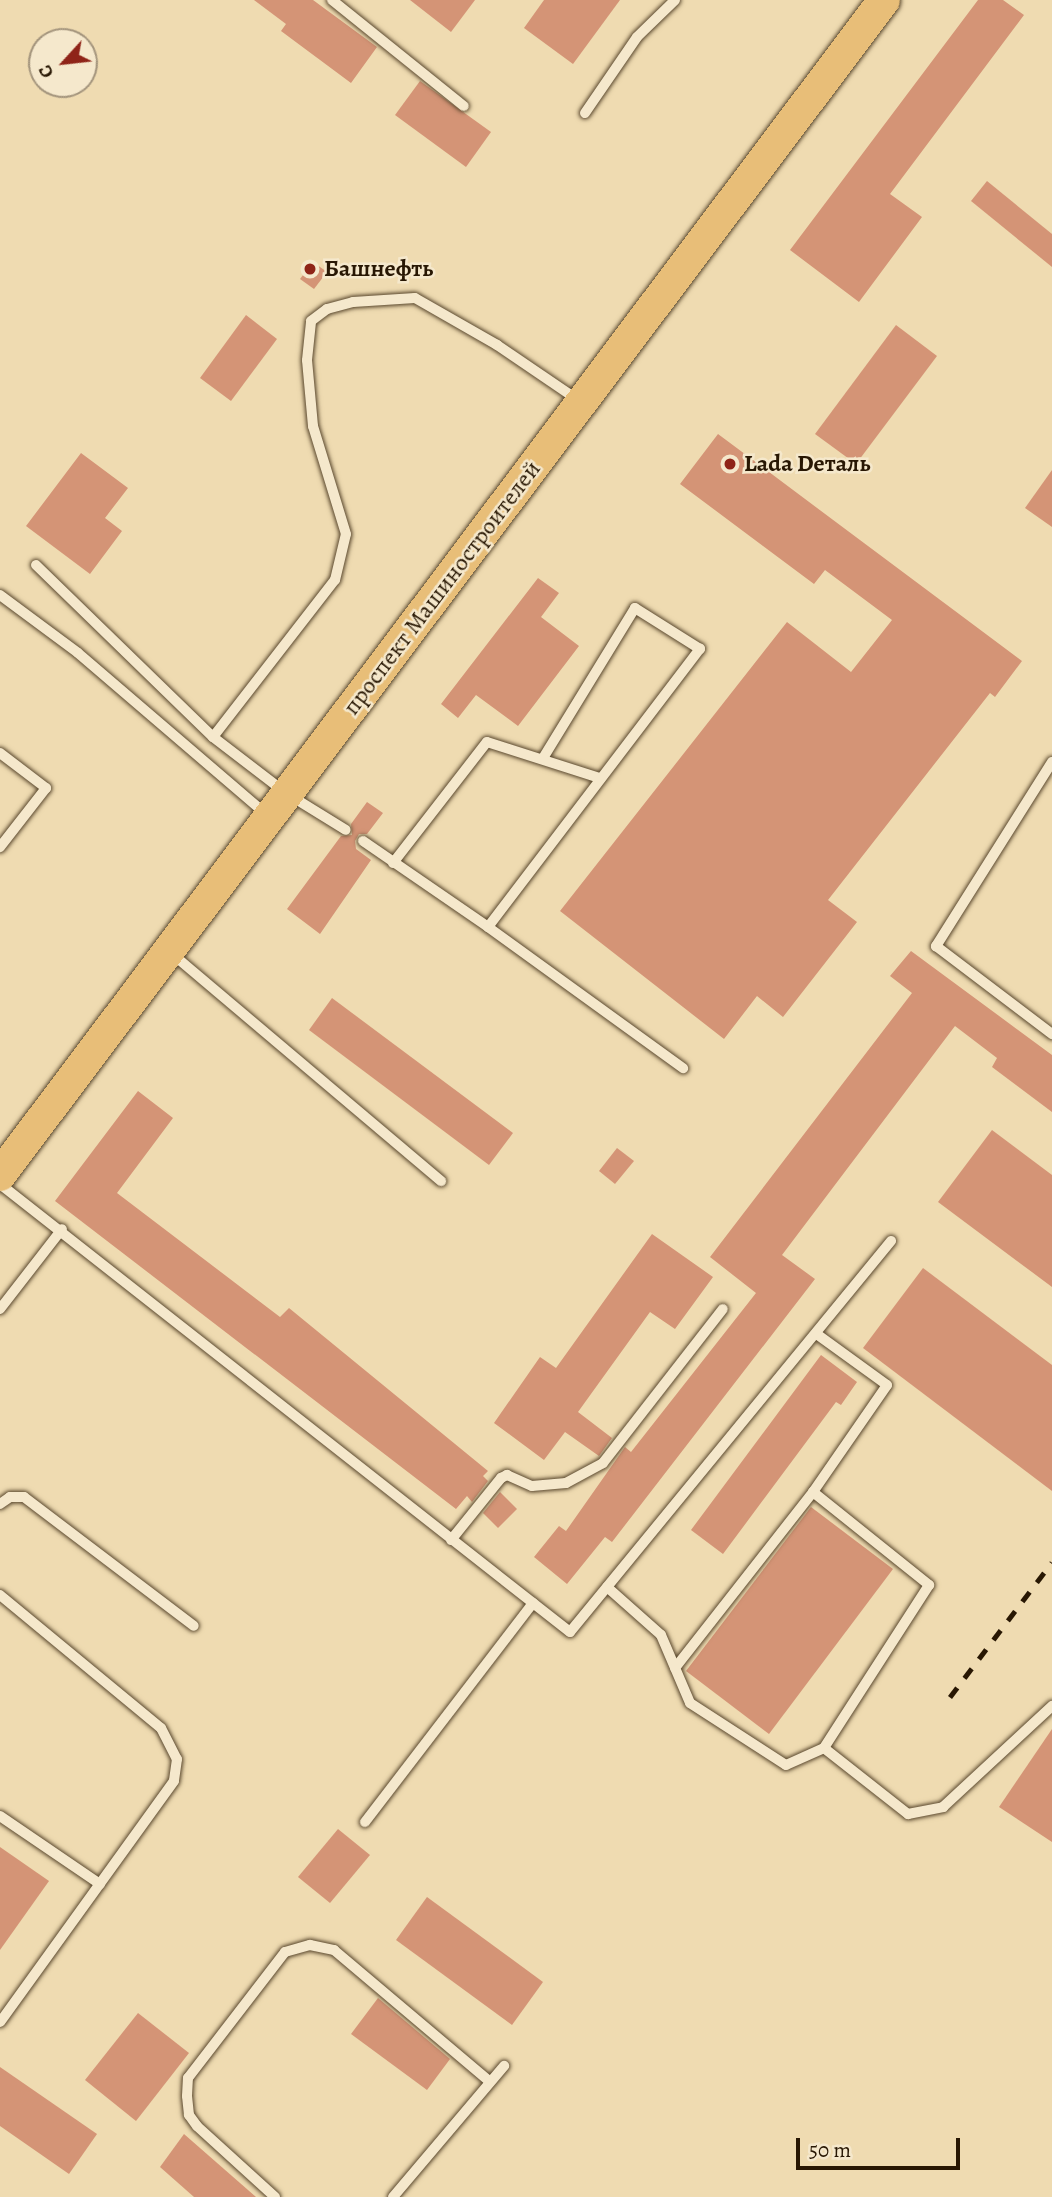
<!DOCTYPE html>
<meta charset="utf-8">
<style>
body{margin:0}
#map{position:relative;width:1052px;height:2197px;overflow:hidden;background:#efdbb1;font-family:Alegreya,serif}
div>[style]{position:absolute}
.building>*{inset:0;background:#d49476}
.roads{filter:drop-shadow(0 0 2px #5a482e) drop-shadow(0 0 2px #5a482e)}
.service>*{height:10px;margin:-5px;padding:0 5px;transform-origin:5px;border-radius:5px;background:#f5e8cc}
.primary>*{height:32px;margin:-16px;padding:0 16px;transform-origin:16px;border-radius:16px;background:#e8be78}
.rail>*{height:5px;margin-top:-2.5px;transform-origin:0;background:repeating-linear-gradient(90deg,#281703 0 12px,transparent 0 24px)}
.dots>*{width:19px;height:19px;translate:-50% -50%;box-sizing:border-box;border:4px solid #f5e8cc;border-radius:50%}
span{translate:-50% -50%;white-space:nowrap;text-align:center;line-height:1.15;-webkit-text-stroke:5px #f5e8cc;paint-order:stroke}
.poi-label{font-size:24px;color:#281703;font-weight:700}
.left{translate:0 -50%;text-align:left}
.street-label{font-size:24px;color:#281703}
.north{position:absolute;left:28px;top:28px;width:70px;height:70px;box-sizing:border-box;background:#f5e8cc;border:2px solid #a3947c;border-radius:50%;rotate:243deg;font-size:19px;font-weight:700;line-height:28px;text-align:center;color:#281703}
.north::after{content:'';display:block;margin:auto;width:24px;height:32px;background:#8f2418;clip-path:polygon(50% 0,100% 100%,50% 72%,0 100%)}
.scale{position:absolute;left:796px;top:2138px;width:164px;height:32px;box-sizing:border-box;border:4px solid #281703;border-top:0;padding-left:9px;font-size:21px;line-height:24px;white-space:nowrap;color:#281703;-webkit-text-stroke:5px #f5e8cc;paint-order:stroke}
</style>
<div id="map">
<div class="building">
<div style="clip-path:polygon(254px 0,313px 0,377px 47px,351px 83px,281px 31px,286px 24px)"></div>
<div style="clip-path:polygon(410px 0,475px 0,451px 32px)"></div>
<div style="clip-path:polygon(544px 0,620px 0,573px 64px,524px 28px)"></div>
<div style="clip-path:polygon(978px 0,1003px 0,1024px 15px,890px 194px,922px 217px,859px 302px,790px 250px)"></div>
<div style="clip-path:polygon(420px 81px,491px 132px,466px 167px,395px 115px)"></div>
<div style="clip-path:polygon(987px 181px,1052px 234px,1052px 267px,971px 201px)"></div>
<div style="clip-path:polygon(313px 262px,327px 272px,314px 289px,300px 279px)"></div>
<div style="clip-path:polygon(246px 315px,277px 339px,231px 401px,200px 378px)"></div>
<div style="clip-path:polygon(896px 325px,937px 356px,856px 464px,815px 434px)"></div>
<div style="clip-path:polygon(718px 434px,1022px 661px,995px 697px,990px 693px,828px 900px,857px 922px,783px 1017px,757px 996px,724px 1039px,560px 911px,787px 622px,851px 672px,892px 620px,825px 570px,814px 584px,680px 484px)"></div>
<div style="clip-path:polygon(81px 453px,128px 488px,105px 518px,122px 531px,90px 574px,26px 526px)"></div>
<div style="clip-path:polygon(1052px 470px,1052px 527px,1025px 508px)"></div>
<div style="clip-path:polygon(538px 578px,559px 593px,541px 617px,579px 646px,518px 726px,476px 695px,458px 718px,441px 704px)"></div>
<div style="clip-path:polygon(367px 802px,383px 813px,367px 834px,359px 834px,355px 841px,356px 849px,371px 860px,320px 934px,287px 909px,341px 836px,352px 835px,351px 824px)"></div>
<div style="clip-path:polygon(911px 951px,1052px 1055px,1052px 1112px,992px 1067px,997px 1058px,955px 1026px,782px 1255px,815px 1279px,612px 1542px,605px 1537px,567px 1584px,534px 1557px,559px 1526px,566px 1531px,625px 1447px,631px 1452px,756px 1293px,710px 1257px,912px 993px,890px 976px)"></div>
<div style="clip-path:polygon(332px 998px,513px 1133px,489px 1165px,309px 1030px)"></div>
<div style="clip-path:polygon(138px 1091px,173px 1118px,117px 1193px,280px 1317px,289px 1308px,488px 1471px,483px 1476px,488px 1481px,472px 1502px,467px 1496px,456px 1509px,55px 1201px)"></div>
<div style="clip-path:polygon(992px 1130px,1052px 1175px,1052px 1287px,938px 1202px)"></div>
<div style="clip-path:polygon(617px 1148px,634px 1161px,615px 1184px,599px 1171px)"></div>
<div style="clip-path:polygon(652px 1234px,713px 1277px,675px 1329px,650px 1312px,578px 1412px,612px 1438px,599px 1456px,565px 1432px,544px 1460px,494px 1423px,540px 1357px,556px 1368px)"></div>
<div style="clip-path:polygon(923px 1268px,1052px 1365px,1052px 1491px,863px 1348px)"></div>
<div style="clip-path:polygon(821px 1355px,857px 1382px,841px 1405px,836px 1402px,723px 1554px,691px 1530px)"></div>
<div style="clip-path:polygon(500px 1492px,517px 1509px,498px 1528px,483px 1513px)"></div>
<div style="clip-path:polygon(811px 1507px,893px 1569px,769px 1734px,686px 1671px)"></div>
<div style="clip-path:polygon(1052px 1729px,1052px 1842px,999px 1807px)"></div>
<div style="clip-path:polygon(338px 1829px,370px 1855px,330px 1903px,298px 1877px)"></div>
<div style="clip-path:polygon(0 1847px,49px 1881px,0 1950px)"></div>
<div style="clip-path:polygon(427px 1897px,543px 1982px,512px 2025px,396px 1940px)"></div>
<div style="clip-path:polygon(378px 1998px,450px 2059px,427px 2090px,351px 2034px)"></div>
<div style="clip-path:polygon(138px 2013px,189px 2053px,136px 2121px,85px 2080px)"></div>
<div style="clip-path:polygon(0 2067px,97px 2134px,69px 2174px,0 2126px)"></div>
<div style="clip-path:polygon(184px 2134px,256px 2197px,194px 2197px,160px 2167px)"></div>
</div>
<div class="roads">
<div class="service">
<div style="left:332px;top:0;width:169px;rotate:38.8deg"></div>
<div style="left:585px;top:113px;width:92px;rotate:-55.6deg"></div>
<div style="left:637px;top:37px;width:53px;rotate:-44.2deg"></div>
<div style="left:36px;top:565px;width:247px;rotate:44.2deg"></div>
<div style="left:213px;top:737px;width:92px;rotate:37.5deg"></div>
<div style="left:286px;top:793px;width:70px;rotate:31.7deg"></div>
<div style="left:0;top:595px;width:97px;rotate:36.6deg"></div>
<div style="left:78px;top:653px;width:249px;rotate:40.6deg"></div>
<div style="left:213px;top:737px;width:199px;rotate:-52.2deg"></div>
<div style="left:335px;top:580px;width:47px;rotate:-76.6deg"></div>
<div style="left:346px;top:534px;width:113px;rotate:-107deg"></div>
<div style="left:313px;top:426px;width:66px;rotate:-95.2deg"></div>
<div style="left:307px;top:360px;width:39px;rotate:-84deg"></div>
<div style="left:311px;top:321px;width:20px;rotate:-37deg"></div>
<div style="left:327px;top:309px;width:27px;rotate:-15deg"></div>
<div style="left:353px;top:302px;width:62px;rotate:-3.7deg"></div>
<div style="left:415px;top:298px;width:95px;rotate:29.8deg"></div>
<div style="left:497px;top:345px;width:98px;rotate:34.2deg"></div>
<div style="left:0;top:753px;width:58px;rotate:37.3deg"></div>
<div style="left:46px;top:788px;width:75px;rotate:127.9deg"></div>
<div style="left:1052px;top:762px;width:218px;rotate:122.2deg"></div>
<div style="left:936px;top:946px;width:146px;rotate:37.2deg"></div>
<div style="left:363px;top:841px;width:152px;rotate:34.5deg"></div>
<div style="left:488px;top:927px;width:350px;rotate:-52.7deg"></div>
<div style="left:700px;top:649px;width:77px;rotate:-147.8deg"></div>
<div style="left:635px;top:608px;width:176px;rotate:121.5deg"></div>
<div style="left:393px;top:863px;width:153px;rotate:-52.2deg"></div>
<div style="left:487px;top:742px;width:119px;rotate:17.7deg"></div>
<div style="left:488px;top:927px;width:241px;rotate:35.9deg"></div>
<div style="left:170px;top:952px;width:355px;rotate:40.2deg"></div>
<div style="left:0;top:1184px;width:725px;rotate:38.17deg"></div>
<div style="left:570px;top:1632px;width:506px;rotate:-50.61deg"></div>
<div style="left:0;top:1309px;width:101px;rotate:-52.2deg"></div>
<div style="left:813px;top:1492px;width:130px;rotate:-55.3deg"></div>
<div style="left:887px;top:1385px;width:85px;rotate:-144.1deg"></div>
<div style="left:0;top:1504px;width:12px;rotate:-35deg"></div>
<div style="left:10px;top:1497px;width:14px"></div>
<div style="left:24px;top:1497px;width:213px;rotate:37.2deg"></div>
<div style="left:451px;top:1540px;width:80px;rotate:-51.1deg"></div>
<div style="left:501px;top:1478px;width:7px;rotate:-27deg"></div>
<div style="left:507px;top:1475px;width:27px;rotate:24deg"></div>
<div style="left:532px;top:1486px;width:34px;rotate:-5deg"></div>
<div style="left:566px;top:1483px;width:42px;rotate:-28.4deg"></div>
<div style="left:603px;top:1463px;width:195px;rotate:-52.1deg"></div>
<div style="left:607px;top:1587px;width:72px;rotate:41.6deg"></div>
<div style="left:661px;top:1635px;width:74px;rotate:66.9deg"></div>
<div style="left:690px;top:1703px;width:114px;rotate:32.9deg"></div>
<div style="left:786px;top:1765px;width:42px;rotate:-24.1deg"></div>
<div style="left:824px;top:1748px;width:107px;rotate:38.2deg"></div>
<div style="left:908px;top:1814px;width:36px;rotate:-11deg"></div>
<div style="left:943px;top:1807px;width:149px;rotate:-42.8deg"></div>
<div style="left:0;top:1595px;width:209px;rotate:39.6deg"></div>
<div style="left:161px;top:1728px;width:35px;rotate:63deg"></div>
<div style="left:177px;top:1759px;width:22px;rotate:98deg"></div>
<div style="left:174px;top:1781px;width:297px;rotate:125.8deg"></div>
<div style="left:675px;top:1668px;width:224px;rotate:-51.9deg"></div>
<div style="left:813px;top:1492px;width:149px;rotate:38.7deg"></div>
<div style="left:929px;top:1585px;width:194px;rotate:122.8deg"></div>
<div style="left:0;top:1816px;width:121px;rotate:34.2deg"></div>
<div style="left:365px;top:1822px;width:276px;rotate:-52.5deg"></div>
<div style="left:275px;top:2197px;width:105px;rotate:-137.7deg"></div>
<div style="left:197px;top:2126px;width:14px;rotate:-126deg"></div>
<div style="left:189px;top:2115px;width:19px;rotate:-96deg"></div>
<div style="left:187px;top:2096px;width:18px;rotate:-87deg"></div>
<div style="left:188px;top:2078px;width:159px;rotate:-52.4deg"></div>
<div style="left:285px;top:1952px;width:26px;rotate:-16deg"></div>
<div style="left:310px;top:1945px;width:25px;rotate:12deg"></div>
<div style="left:334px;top:1950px;width:204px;rotate:40.2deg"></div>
<div style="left:393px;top:2197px;width:172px;rotate:-49.7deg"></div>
</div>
<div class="primary">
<div style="left:0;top:1175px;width:1470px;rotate:-53.04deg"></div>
</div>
</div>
<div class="rail">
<div style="left:950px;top:1697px;width:169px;rotate:-52.9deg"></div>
</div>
<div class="dots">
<div style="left:310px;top:269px;background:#8f2418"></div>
<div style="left:730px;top:464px;background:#8f2418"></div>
</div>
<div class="poi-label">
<span class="left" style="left:324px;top:269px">Башнефть</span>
<span class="left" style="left:744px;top:464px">Lada Dеталь</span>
</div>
<div class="street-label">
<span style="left:442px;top:588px;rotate:-53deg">проспект Машиностроителей</span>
</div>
<div class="north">С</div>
<div class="scale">50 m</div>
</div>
